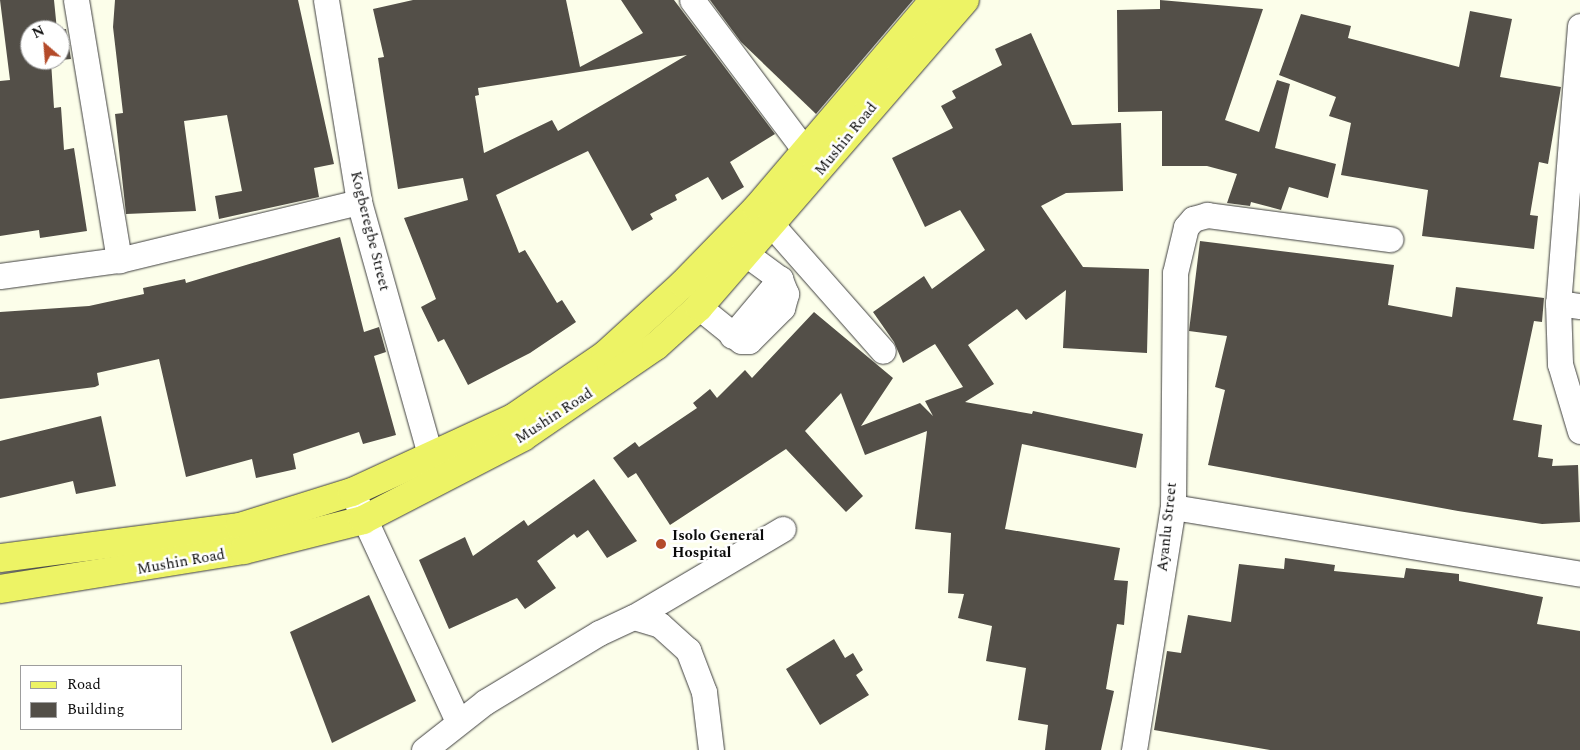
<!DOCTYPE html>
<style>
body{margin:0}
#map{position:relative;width:1580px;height:750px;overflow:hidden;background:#fcfeea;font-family:Spectral,serif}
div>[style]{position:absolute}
.building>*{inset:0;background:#534f48}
.roads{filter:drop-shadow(0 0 1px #3e3e3e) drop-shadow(0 0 1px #3e3e3e)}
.minor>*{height:25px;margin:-12.5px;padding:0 12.5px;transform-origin:12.5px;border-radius:12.5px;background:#fff}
.major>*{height:28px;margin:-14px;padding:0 14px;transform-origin:14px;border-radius:14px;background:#edf365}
.dots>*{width:14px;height:14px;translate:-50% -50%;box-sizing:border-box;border:2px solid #fff;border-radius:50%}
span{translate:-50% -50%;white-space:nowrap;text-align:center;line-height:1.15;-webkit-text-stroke:5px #fff;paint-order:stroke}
.street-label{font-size:15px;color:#0b0b0b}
.poi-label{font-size:15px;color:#0b0b0b;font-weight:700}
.left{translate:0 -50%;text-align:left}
.legend{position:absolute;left:20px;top:665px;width:162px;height:65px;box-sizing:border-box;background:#fff;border:1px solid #9d9d9d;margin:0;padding:6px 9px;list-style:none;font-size:15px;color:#0b0b0b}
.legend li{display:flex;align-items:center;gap:10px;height:25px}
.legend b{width:25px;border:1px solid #9d9d9d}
.north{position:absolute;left:20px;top:20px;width:50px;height:50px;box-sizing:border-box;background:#fff;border:1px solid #9d9d9d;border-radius:50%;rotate:333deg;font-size:14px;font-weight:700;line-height:20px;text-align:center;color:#0b0b0b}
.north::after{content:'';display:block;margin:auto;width:18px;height:22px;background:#b44b2a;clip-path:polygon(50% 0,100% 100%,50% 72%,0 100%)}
</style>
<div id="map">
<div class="building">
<div style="clip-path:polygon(evenodd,0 0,54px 0,57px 30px,66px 29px,71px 59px,51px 61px,54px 108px,61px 107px,64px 150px,74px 148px,87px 231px,40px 238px,39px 230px,0 236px,0 81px,10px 80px,0 0,30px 30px,60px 30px,60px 60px,30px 60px,30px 30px)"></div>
<div style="clip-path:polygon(115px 0,298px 0,334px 164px,314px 168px,319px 197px,219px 219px,215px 196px,242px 191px,227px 115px,184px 121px,196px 211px,126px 214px,115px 114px,123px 113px,113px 27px)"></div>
<div style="clip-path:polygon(evenodd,413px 0,566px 0,580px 67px,643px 33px,621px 0,674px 0,775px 134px,730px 162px,744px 187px,722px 200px,708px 177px,675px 195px,677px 200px,650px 214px,653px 219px,632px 231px,588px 151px,496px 195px,519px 253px,525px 250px,557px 303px,562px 300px,576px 322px,530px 353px,468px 385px,444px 339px,438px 342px,421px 307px,436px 299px,404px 218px,468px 200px,463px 178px,398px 189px,384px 98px,378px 58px,384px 57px,373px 9px,413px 0,687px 55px,558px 131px,552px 120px,484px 153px,475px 96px,479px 95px,478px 88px,687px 55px)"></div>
<div style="clip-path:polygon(710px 0,913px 0,816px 114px,741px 42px)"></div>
<div style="clip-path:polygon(1160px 0,1263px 9px,1225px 120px,1259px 132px,1277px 80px,1290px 84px,1275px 148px,1336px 164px,1328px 198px,1289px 187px,1281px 210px,1251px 202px,1250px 206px,1227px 203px,1237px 174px,1207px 166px,1162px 166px,1162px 111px,1118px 112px,1117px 10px,1160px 9px)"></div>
<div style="clip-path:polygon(1470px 11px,1512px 19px,1500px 77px,1561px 87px,1548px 164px,1539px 162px,1530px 215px,1538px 216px,1534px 249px,1422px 236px,1428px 190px,1341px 175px,1351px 123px,1329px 116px,1336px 97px,1279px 75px,1301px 14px,1351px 26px,1348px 38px,1459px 67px)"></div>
<div style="clip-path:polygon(1031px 33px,1072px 125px,1121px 123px,1123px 191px,1066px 193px,1041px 206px,1083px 267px,1149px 269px,1147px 353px,1063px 348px,1066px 290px,1026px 320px,1017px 309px,968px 345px,994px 384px,965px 402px,1032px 414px,1033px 411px,1143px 434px,1136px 468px,1022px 444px,1005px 529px,1120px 548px,1114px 580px,1128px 581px,1124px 625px,1117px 624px,1106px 689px,1114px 691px,1101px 750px,1045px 750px,1048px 725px,1018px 720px,1026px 668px,986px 661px,992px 626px,958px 618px,964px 594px,948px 593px,951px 533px,915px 529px,927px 431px,865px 455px,841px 393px,805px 431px,863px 496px,846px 512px,786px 449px,670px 525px,636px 473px,628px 478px,613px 458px,635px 442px,639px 447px,697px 408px,693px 403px,710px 389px,717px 398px,745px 370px,752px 378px,814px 312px,893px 378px,861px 426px,920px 403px,933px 416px,925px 401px,963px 387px,935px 344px,903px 363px,894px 342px,873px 312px,924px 276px,932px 289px,985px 250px,960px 210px,925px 227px,892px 158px,953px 128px,941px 106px,956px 98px,952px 91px,1002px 65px,995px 49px)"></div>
<div style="clip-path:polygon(340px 237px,364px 332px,379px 327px,386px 352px,374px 356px,396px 435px,363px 444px,359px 432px,293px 454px,296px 469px,256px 478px,252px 459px,186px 477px,159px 359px,97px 373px,99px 385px,95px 387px,0 399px,0 312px,89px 306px,144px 294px,143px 288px,185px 279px,186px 283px)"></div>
<div style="clip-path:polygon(1200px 241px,1394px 265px,1388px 305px,1452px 317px,1456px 287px,1544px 298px,1542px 322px,1534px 321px,1513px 420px,1542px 425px,1538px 457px,1553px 459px,1552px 466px,1578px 465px,1580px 522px,1542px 524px,1458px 511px,1208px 465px,1225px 390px,1215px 387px,1227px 336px,1189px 331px)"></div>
<div style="clip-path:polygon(101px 416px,116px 486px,76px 494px,73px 481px,0 498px,0 441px)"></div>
<div style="clip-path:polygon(594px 479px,637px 541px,607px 558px,588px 530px,577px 538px,574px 534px,537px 561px,556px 588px,525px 609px,517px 598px,449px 629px,419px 560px,465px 537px,473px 556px,524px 520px,528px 526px)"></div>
<div style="clip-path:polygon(1285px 558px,1335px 565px,1334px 571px,1404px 578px,1406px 568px,1459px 574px,1459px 581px,1543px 597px,1537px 624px,1580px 631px,1580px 750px,1270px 750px,1154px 730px,1167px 651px,1181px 653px,1188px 615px,1231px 622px,1239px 564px,1284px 569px)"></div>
<div style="clip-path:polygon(369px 595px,416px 701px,332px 743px,290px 632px)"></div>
<div style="clip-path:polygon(834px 639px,845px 658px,853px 653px,863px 670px,856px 675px,869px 695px,820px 725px,786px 669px)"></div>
</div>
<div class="roads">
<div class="minor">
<div style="left:76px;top:0;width:264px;rotate:80.6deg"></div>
<div style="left:326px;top:0;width:205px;rotate:80.7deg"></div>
<div style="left:359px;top:202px;width:266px;rotate:74.3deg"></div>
<div style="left:692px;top:0;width:186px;rotate:53.1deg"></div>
<div style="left:1580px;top:26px;width:278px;rotate:94.5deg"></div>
<div style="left:1558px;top:303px;width:61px;rotate:88.1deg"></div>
<div style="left:1560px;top:364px;width:70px;rotate:73.4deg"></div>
<div style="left:771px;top:224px;width:169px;rotate:48.6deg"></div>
<div style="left:0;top:276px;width:120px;rotate:-7.7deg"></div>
<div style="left:119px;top:260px;width:247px;rotate:-13.6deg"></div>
<div style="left:1558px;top:303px;width:22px;rotate:8deg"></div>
<div style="left:699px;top:307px;width:54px;rotate:39deg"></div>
<div style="left:741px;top:341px;width:8px"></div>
<div style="left:749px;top:341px;width:47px;rotate:-45deg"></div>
<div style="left:782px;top:308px;width:15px;rotate:-74deg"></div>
<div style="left:786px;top:294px;width:16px;rotate:-112deg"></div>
<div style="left:780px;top:279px;width:42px;rotate:-143.7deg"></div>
<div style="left:732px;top:336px;width:75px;rotate:-49.9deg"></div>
<div style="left:352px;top:492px;width:252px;rotate:65.2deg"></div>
<div style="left:1173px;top:507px;width:412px;rotate:9.3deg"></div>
<div style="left:634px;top:617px;width:173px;rotate:-30.6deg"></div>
<div style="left:424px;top:750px;width:78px;rotate:-38.2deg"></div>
<div style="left:485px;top:702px;width:133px;rotate:-31.2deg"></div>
<div style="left:599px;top:633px;width:38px;rotate:-25deg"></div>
<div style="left:634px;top:617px;width:27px;rotate:17deg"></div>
<div style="left:660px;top:625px;width:38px;rotate:42deg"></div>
<div style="left:688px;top:650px;width:45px;rotate:69.1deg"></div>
<div style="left:704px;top:692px;width:58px;rotate:83.1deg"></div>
<div style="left:1134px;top:750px;width:246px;rotate:-80.9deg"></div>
<div style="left:1173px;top:507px;width:234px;rotate:-89.5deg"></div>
<div style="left:1175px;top:273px;width:47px;rotate:-76.6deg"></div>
<div style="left:1186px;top:227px;width:11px;rotate:-49deg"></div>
<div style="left:1193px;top:219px;width:15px;rotate:-16deg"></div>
<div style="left:1207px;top:215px;width:185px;rotate:7.5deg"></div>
</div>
<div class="major">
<div style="left:0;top:558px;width:242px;rotate:-7.4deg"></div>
<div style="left:240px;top:527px;width:117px;rotate:-17.4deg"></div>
<div style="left:352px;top:492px;width:177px;rotate:-24.7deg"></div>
<div style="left:513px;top:418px;width:112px;rotate:-34.4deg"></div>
<div style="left:605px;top:355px;width:105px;rotate:-42.3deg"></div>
<div style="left:683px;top:284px;width:106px;rotate:-45.8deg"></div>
<div style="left:757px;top:208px;width:273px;rotate:-49.6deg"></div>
<div style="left:0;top:589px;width:247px;rotate:-9.1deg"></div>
<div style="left:244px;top:550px;width:123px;rotate:-14.1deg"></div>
<div style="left:363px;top:520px;width:180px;rotate:-27.4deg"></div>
<div style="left:523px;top:437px;width:161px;rotate:-34.4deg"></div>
<div style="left:656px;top:346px;width:58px;rotate:-42.2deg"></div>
<div style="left:699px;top:307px;width:406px;rotate:-49.1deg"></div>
</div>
</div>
<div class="dots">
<div style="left:661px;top:544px;background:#b44b2a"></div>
</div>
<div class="street-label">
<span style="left:846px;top:139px;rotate:-51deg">Mushin Road</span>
<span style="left:370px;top:231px;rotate:76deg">Kogberegbe Street</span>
<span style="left:554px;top:416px;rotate:-33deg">Mushin Road</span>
<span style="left:1167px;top:527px;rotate:-84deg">Ayanlu Street</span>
<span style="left:181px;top:562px;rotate:-10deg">Mushin Road</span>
</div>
<div class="poi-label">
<span class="left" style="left:672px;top:544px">Isolo General<br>Hospital</span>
</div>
<ul class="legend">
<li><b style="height:6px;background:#edf365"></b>Road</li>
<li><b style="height:14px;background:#534f48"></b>Building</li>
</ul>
<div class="north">N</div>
</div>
